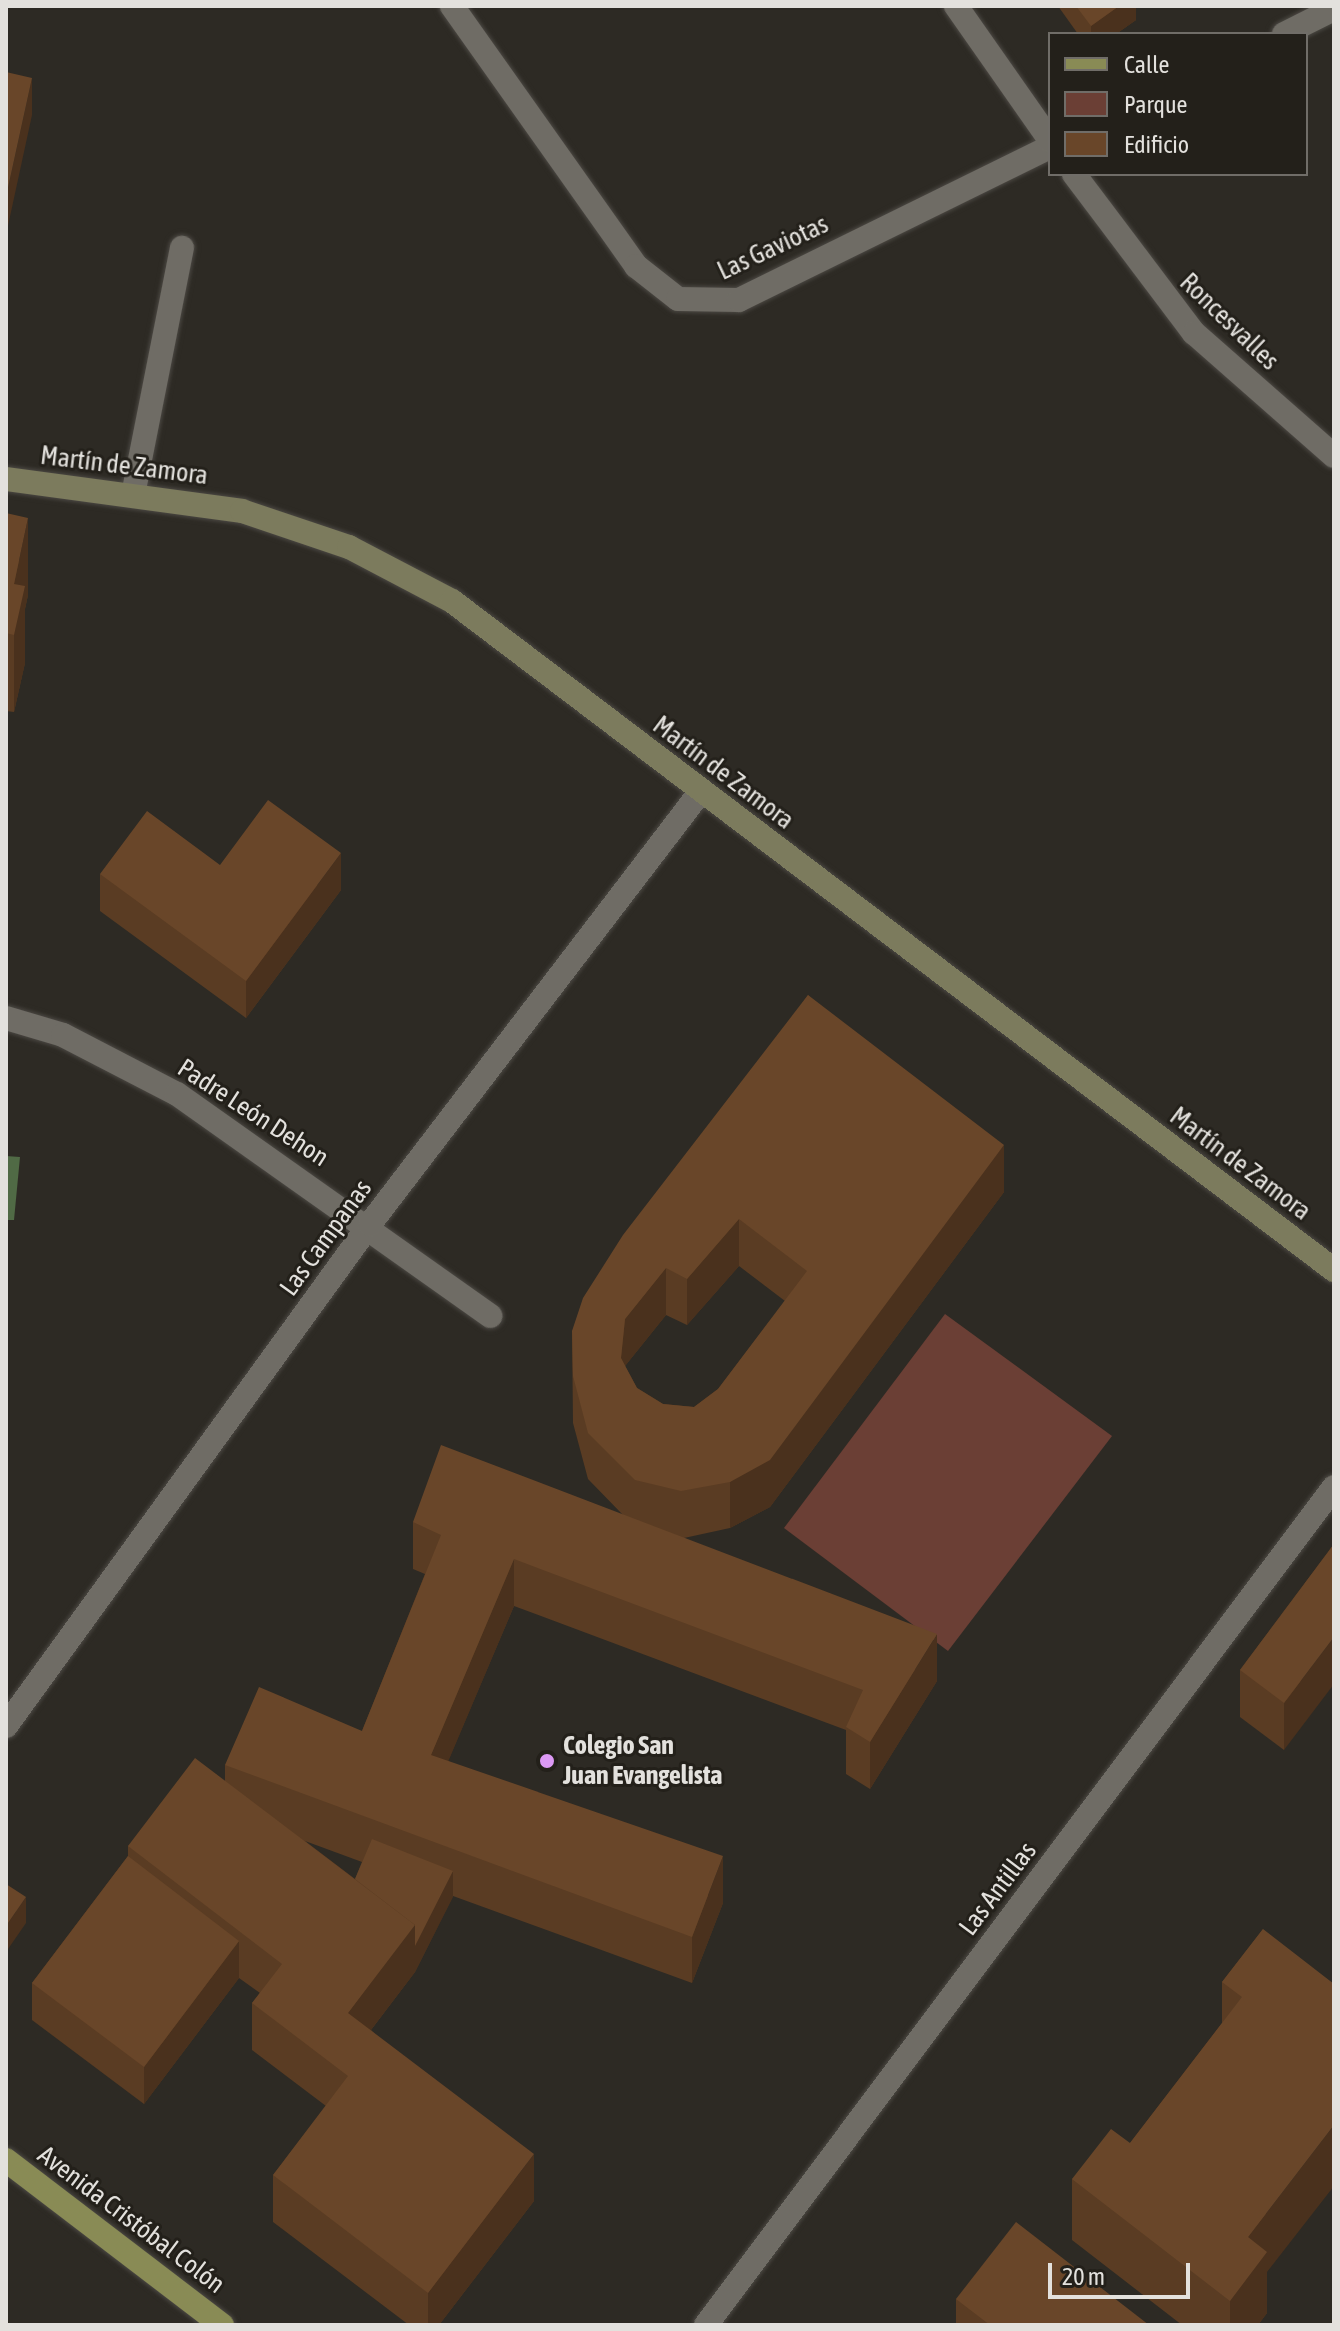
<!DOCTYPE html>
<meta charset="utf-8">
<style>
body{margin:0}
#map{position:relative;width:1340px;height:2331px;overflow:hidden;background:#2d2a24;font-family:"Asap Condensed",sans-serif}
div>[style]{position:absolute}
.green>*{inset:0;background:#6b3f35}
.water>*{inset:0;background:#506a45}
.roads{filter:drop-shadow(0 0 2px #4b4843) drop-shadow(0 0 2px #4b4843)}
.street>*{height:24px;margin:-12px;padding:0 12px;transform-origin:12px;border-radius:12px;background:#6f6c65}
.secondary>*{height:24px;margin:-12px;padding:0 12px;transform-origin:12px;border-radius:12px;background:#7c7b5d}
.primary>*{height:24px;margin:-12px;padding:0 12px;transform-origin:12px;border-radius:12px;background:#898b55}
.wall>*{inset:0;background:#5a3c23}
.shaded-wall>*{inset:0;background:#4a311d}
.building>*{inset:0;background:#694629}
.dots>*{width:22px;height:22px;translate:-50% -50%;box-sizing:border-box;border:4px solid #23201a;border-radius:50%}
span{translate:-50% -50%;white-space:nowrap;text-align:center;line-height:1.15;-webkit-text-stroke:6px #23201a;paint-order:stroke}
.street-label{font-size:26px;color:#e3e1dd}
.poi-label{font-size:26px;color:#e3e1dd;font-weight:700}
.left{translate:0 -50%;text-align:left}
.frame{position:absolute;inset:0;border:8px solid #e3e1dd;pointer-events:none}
.legend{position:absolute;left:1048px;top:32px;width:260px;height:144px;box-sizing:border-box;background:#23201a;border:2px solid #706d68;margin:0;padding:10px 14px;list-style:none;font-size:24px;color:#e3e1dd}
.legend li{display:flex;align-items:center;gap:16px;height:40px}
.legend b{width:40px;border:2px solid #706d68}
.scale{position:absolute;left:1048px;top:2263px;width:142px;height:36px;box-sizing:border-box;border:4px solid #e3e1dd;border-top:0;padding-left:10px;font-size:24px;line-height:28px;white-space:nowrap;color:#e3e1dd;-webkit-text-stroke:6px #23201a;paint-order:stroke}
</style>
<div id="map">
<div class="green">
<div style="clip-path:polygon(945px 1314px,1112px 1436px,948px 1651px,784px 1528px)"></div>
</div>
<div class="water">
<div style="clip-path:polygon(6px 1156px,20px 1157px,14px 1220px,6px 1220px)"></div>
</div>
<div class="roads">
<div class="street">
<div style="left:452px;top:6px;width:319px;rotate:54.7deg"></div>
<div style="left:636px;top:266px;width:53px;rotate:38.2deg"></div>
<div style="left:678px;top:299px;width:61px;rotate:0.9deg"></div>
<div style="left:739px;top:300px;width:347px;rotate:-26.2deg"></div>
<div style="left:956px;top:6px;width:164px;rotate:55deg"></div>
<div style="left:1284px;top:34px;width:56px;rotate:-26.6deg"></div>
<div style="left:1074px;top:174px;width:199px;rotate:53deg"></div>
<div style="left:1194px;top:333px;width:186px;rotate:41.3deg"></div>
<div style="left:133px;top:495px;width:252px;rotate:-78.8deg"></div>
<div style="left:6px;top:1018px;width:59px;rotate:16.6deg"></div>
<div style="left:63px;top:1035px;width:128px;rotate:27.4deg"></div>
<div style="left:177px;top:1094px;width:384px;rotate:35.3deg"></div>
<div style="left:6px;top:1726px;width:620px;rotate:-54.05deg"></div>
<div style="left:370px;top:1224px;width:545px;rotate:-52.6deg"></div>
<div style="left:706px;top:2325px;width:1047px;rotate:-53.15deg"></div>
</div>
<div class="secondary">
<div style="left:6px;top:479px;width:238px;rotate:7.7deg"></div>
<div style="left:242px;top:511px;width:113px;rotate:18.6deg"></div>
<div style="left:349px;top:547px;width:116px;rotate:27.7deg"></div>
<div style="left:452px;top:601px;width:1107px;rotate:37.18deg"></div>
</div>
<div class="primary">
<div style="left:6px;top:2160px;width:272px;rotate:37.4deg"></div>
</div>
</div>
<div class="wall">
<div style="clip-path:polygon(1058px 6px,1136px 6px,1136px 20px,1116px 34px,1078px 34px)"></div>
<div style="clip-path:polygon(6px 513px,28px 595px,25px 609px,25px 663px,14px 712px,6px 711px)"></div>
<div style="clip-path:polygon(220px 865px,341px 890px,246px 1018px,100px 911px,100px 874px)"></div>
<div style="clip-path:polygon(evenodd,808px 995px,1004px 1192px,770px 1507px,730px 1528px,684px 1538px,937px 1681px,870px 1789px,846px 1774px,846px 1730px,514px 1606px,448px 1761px,723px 1903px,692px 1983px,453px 1896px,415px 1972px,371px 2030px,534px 2201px,439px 2325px,409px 2325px,273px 2222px,273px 2175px,326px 2106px,252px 2050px,252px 2003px,260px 1993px,239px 1978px,144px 2104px,32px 2020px,32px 1983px,128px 1856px,128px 1846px,225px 1781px,225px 1765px,362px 1731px,425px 1574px,413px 1569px,413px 1522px,623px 1515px,588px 1479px,573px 1423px,572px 1331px,808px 995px,739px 1266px,785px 1301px,718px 1389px,694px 1407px,663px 1404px,637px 1388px,625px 1366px,666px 1315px,687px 1325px,739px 1266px,808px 995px,305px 1841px,362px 1862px,355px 1879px,305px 1841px)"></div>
<div style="clip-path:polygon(1334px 1544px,1284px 1750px,1240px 1717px,1240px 1670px)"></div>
<div style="clip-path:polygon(1334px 1833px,1334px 1898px,1332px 1897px,1332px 1836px)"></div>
<div style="clip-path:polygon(1263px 1929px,1267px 2313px,1258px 2325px,1182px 2325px,1072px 2240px,1072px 2179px,1130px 2143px,1222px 2023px,1222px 1982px)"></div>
<div style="clip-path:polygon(956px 2299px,1149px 2325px,956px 2325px)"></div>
</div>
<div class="shaded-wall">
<div style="clip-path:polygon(1119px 6px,1136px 6px,1136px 20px,1116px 34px,1091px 34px,1091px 26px)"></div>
<div style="clip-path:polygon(32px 78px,32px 115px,6px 235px,6px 197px)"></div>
<div style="clip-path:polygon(28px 518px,28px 595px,25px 609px,25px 663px,14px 712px,14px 584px)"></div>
<div style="clip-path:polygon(341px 853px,341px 890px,246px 1018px,246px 981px)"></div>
<div style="clip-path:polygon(1004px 1145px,1004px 1192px,770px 1507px,730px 1528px,730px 1482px)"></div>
<div style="clip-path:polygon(739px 1219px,739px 1266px,687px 1325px,687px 1279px)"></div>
<div style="clip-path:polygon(666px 1268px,666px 1315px,625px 1366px,621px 1358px,625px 1319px)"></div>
<div style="clip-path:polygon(514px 1559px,514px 1606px,431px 1802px,431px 1755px)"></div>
<div style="clip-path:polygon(937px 1634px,937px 1681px,870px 1789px,870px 1742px)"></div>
<div style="clip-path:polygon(1334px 1637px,1334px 1684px,1284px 1750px,1284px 1703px)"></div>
<div style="clip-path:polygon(723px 1856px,723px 1903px,692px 1983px,692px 1937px)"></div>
<div style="clip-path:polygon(453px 1871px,453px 1897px,415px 1972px,348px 2060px,348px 2013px)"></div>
<div style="clip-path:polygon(26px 1897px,26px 1923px,6px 1952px,6px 1926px)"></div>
<div style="clip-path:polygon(239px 1941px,239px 1978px,144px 2104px,144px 2067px)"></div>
<div style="clip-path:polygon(1334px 2125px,1334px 2186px,1267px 2272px,1267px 2313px,1258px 2325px,1230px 2325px,1230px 2301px,1248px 2237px)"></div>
<div style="clip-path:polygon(534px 2154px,534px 2201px,439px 2325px,428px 2325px,428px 2293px)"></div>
</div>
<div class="building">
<div style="clip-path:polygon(1076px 6px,1119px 6px,1091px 26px)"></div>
<div style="clip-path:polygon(6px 72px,32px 78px,6px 197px)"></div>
<div style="clip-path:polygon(6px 513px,28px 518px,14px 584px,25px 586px,14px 635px,6px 633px)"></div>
<div style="clip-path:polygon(268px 800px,341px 853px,246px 981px,100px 874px,147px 811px,220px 865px)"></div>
<div style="clip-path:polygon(evenodd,808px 995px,1004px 1145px,770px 1460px,730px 1482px,681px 1491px,635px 1480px,588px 1433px,573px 1376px,572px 1331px,583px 1298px,623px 1235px,808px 995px,739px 1219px,807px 1271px,718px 1389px,694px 1407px,663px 1404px,637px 1388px,621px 1358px,625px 1319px,666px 1268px,687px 1279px,739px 1219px)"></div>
<div style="clip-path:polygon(441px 1445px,937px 1634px,870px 1742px,846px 1727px,863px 1690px,514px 1559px,431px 1755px,723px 1856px,692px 1937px,225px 1765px,259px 1687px,362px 1731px,441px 1535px,413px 1522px)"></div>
<div style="clip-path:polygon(1334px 1544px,1334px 1637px,1284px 1703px,1240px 1670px)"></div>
<div style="clip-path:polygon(195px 1758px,415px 1925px,348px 2013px,534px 2154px,428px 2293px,273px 2175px,348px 2076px,252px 2003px,282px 1964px,128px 1846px)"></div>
<div style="clip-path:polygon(372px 1839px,453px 1871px,415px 1946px,415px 1925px,355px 1879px)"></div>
<div style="clip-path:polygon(128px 1856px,239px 1941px,144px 2067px,32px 1983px)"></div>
<div style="clip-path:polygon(6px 1884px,26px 1897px,6px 1926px)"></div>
<div style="clip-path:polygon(1263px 1929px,1334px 1984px,1334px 2125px,1248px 2237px,1267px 2252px,1230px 2301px,1072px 2179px,1111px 2129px,1130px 2143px,1242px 1997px,1222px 1982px)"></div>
<div style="clip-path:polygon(1016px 2222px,1149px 2325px,990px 2325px,956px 2299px)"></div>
</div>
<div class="dots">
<div style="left:547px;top:1761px;background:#dc99f4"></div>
</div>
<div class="street-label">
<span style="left:773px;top:248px;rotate:-25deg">Las Gaviotas</span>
<span style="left:1229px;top:322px;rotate:44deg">Roncesvalles</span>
<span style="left:124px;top:466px;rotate:7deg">Martín de Zamora</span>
<span style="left:723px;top:773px;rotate:37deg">Martín de Zamora</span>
<span style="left:253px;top:1113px;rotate:33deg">Padre León Dehon</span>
<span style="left:1240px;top:1164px;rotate:37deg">Martín de Zamora</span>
<span style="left:326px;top:1238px;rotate:-54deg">Las Campanas</span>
<span style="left:998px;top:1889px;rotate:-53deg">Las Antillas</span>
<span style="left:131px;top:2220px;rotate:37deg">Avenida Cristóbal Colón</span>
</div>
<div class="poi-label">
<span class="left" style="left:563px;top:1761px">Colegio San<br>Juan Evangelista</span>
</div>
<div class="frame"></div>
<ul class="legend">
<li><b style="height:10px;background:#898b55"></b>Calle</li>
<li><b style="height:22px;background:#6b3f35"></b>Parque</li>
<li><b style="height:22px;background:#694629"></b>Edificio</li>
</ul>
<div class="scale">20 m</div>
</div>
